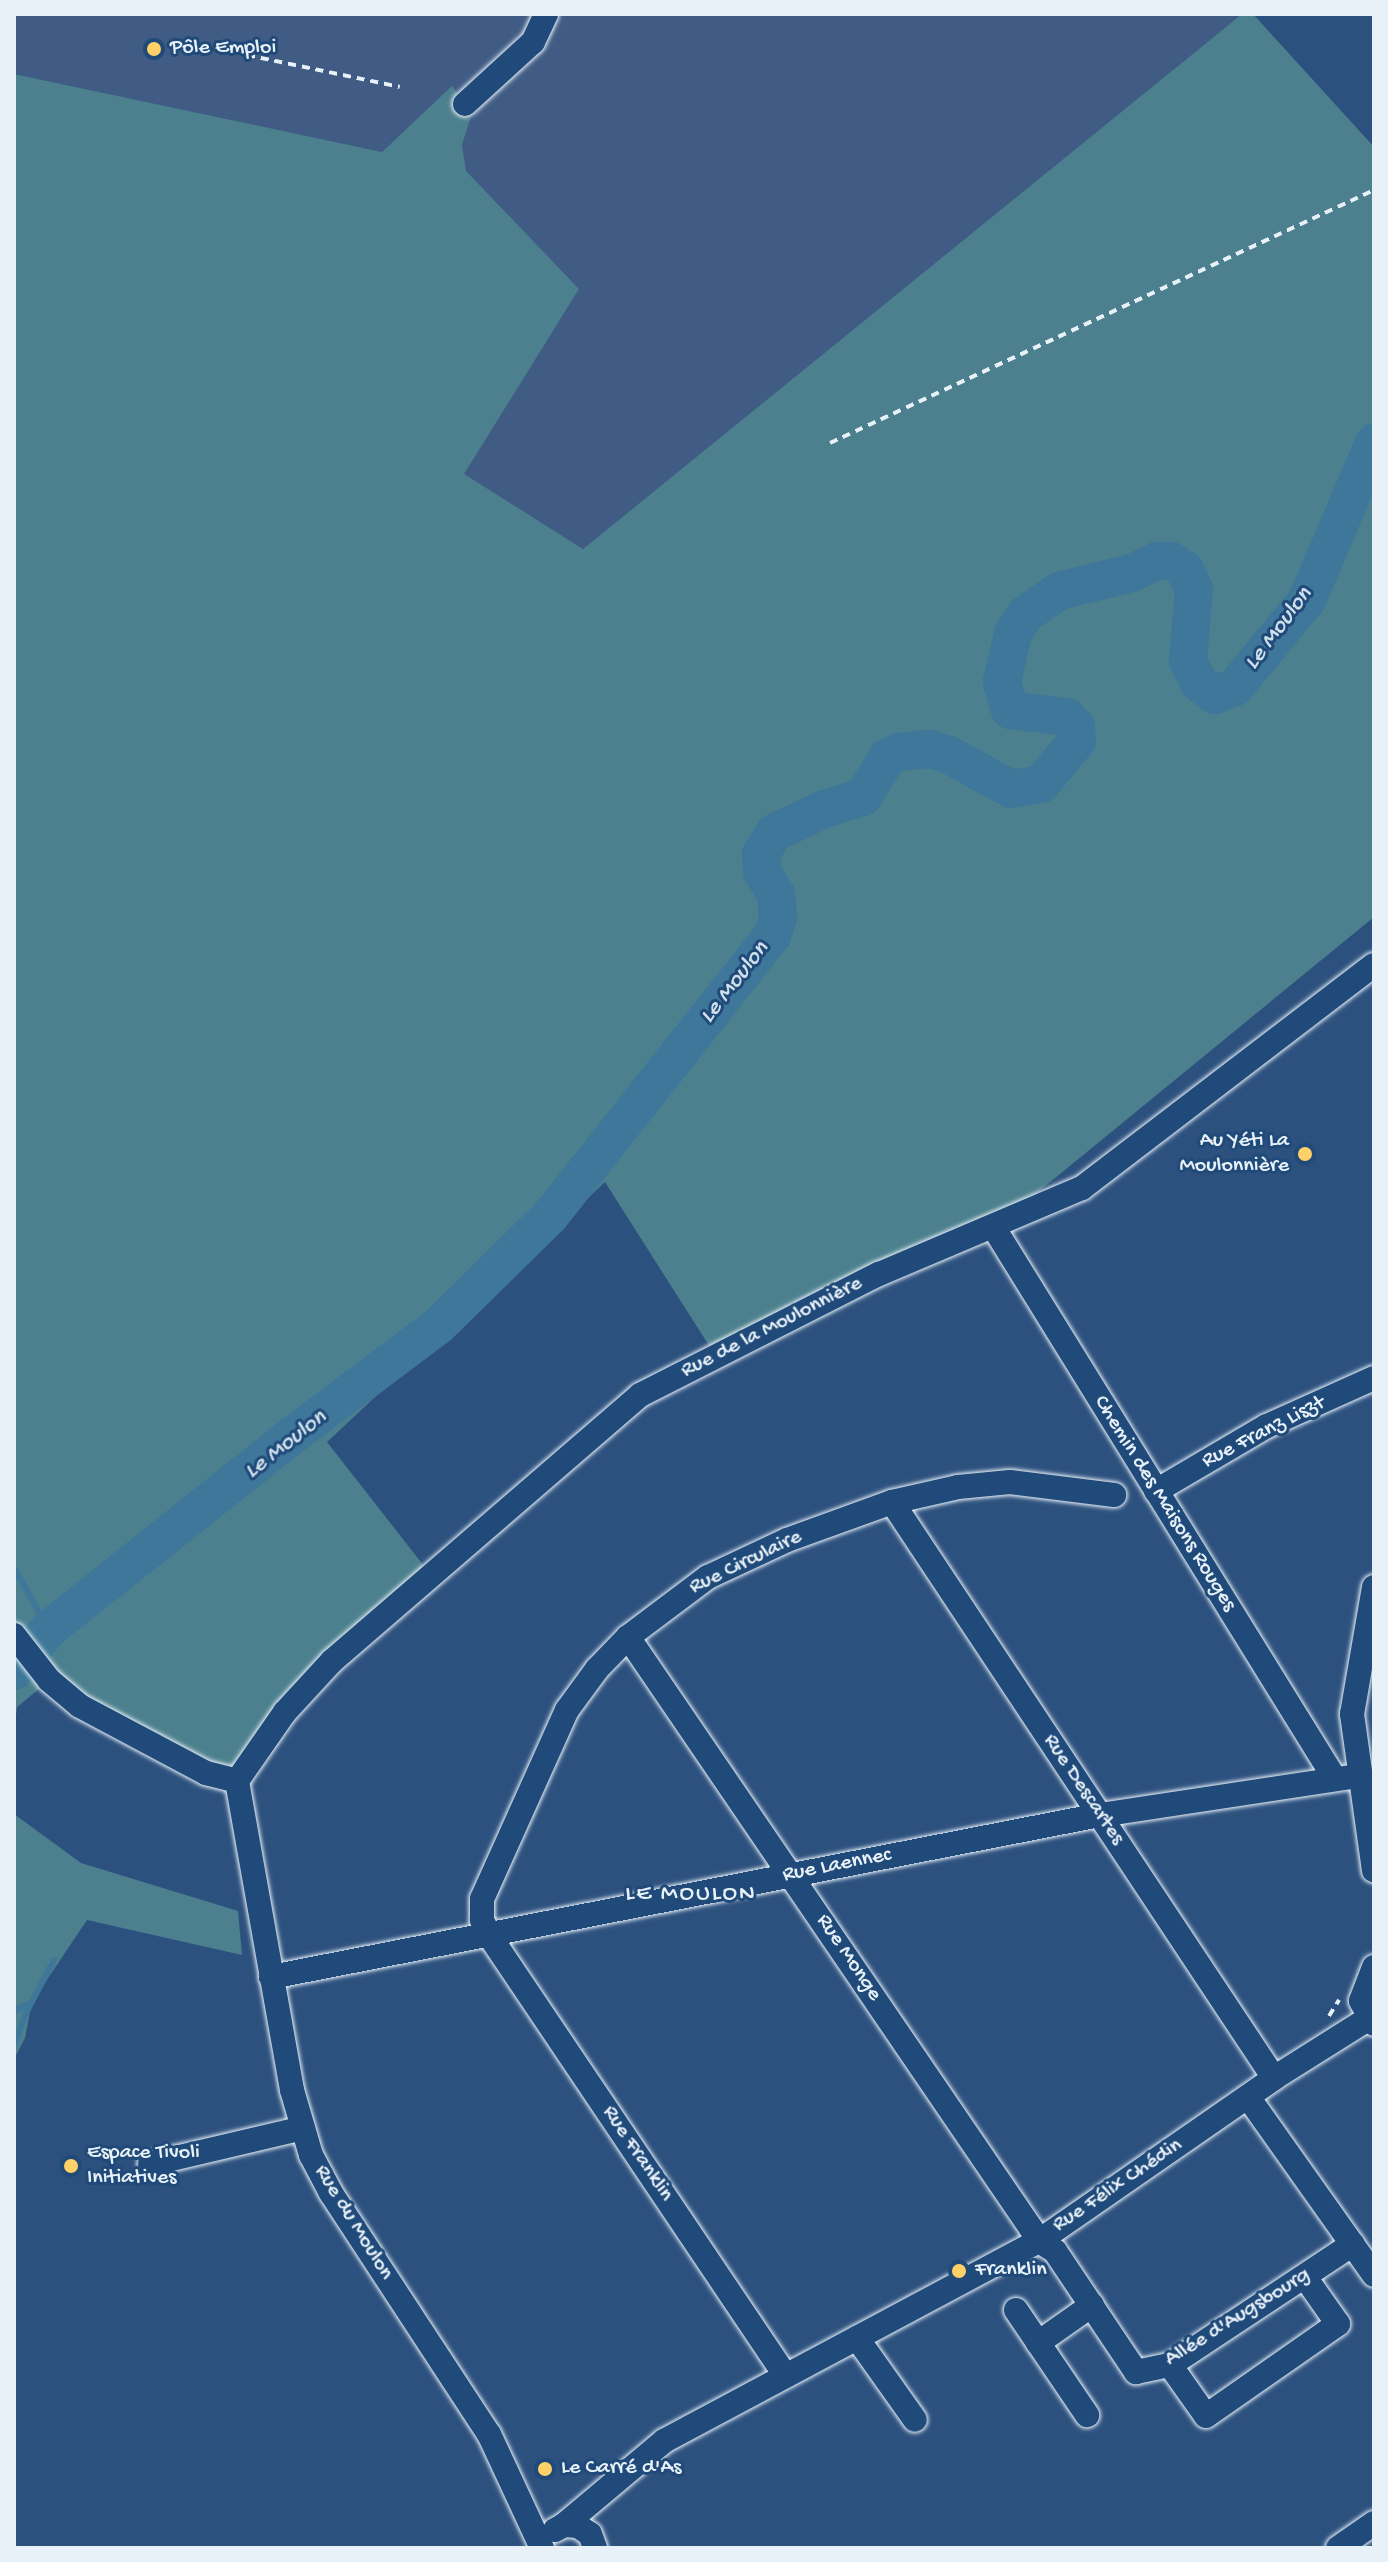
<!DOCTYPE html>
<meta charset="utf-8">
<style>
body{margin:0}
#map{position:relative;width:1388px;height:2562px;overflow:hidden;background:#2d517e;font-family:"Gochi Hand",sans-serif}
div>[style]{position:absolute}
.built>*{inset:0;background:#415c84}
.green>*{inset:0;background:#4c808e}
.stream>*{height:6px;margin:-3px;padding:0 3px;transform-origin:3px;border-radius:3px;background:#3e7799}
.river>*{height:38px;margin:-19px;padding:0 19px;transform-origin:19px;border-radius:19px;background:#3e7799}
.path>*{height:4px;margin-top:-2px;transform-origin:0;background:repeating-linear-gradient(90deg,#e8f1f8 0 8px,transparent 0 14px)}
.roads{filter:drop-shadow(0 0 2px #e8f1f8) drop-shadow(0 0 2px #e8f1f8)}
.minor>*{height:24px;margin:-12px;padding:0 12px;transform-origin:12px;border-radius:12px;background:#1f4a7a}
.dots>*{width:22px;height:22px;translate:-50% -50%;box-sizing:border-box;border:4px solid #1f4a7a;border-radius:50%}
span{translate:-50% -50%;white-space:nowrap;text-align:center;line-height:1.15;-webkit-text-stroke:6px #1f4a7a;paint-order:stroke}
.poi-label{font-size:22px;color:#e8f1f8}
.left{translate:0 -50%;text-align:left}
.right{translate:-100% -50%;text-align:right}
.street-label{font-size:22px;color:#e8f1f8}
.water-label{font-size:24px;color:#cedfea;font-style:italic}
.neighbourhood-label{font-size:24px;color:#e8f1f8;letter-spacing:2px}
.frame{position:absolute;inset:0;border:16px solid #e8f1f8;pointer-events:none}
</style>
<div id="map">
<div class="built">
<div style="clip-path:polygon(14px 14px,1242px 14px,583px 549px,463px 474px,579px 289px,465px 171px,462px 145px,472px 113px,452px 87px,382px 152px,14px 74px)"></div>
</div>
<div class="green">
<div style="clip-path:polygon(1242px 14px,1253px 14px,1374px 147px,1374px 917px,994px 1228px,715px 1355px,605px 1182px,327px 1442px,431px 1575px,332px 1661px,237px 1781px,50px 1680px,17px 1707px,14px 1731px,14px 74px,382px 152px,452px 86px,472px 113px,462px 145px,466px 171px,579px 289px,464px 474px,583px 549px)"></div>
<div style="clip-path:polygon(14px 1814px,81px 1863px,238px 1911px,242px 1955px,87px 1920px,32px 2002px,25px 2038px,14px 2059px)"></div>
</div>
<div class="stream">
<div style="left:14px;top:1568px;width:70px;rotate:60.2deg"></div>
<div style="left:14px;top:2011px;width:20px;rotate:-27deg"></div>
<div style="left:14px;top:2045px;width:34px;rotate:-69deg"></div>
<div style="left:26px;top:2013px;width:60px;rotate:-62.2deg"></div>
</div>
<div class="river">
<div style="left:14px;top:1671px;width:55px;rotate:-50.2deg"></div>
<div style="left:49px;top:1629px;width:313px;rotate:-38.5deg"></div>
<div style="left:294px;top:1434px;width:180px;rotate:-36.9deg"></div>
<div style="left:438px;top:1326px;width:157px;rotate:-44.5deg"></div>
<div style="left:550px;top:1216px;width:357px;rotate:-51.6deg"></div>
<div style="left:772px;top:936px;width:20px;rotate:-72deg"></div>
<div style="left:778px;top:917px;width:23px;rotate:-95deg"></div>
<div style="left:776px;top:894px;width:26px;rotate:-122deg"></div>
<div style="left:762px;top:872px;width:18px;rotate:-93deg"></div>
<div style="left:761px;top:854px;width:25px;rotate:-58deg"></div>
<div style="left:774px;top:833px;width:55px;rotate:-25.6deg"></div>
<div style="left:824px;top:809px;width:41px;rotate:-17.1deg"></div>
<div style="left:863px;top:797px;width:46px;rotate:-58.4deg"></div>
<div style="left:887px;top:758px;width:13px;rotate:-27deg"></div>
<div style="left:899px;top:752px;width:31px;rotate:-6deg"></div>
<div style="left:930px;top:749px;width:20px;rotate:18deg"></div>
<div style="left:949px;top:755px;width:71px;rotate:28.7deg"></div>
<div style="left:1011px;top:789px;width:30px;rotate:-9deg"></div>
<div style="left:1041px;top:784px;width:56px;rotate:-50.1deg"></div>
<div style="left:1077px;top:741px;width:14px;rotate:-94deg"></div>
<div style="left:1076px;top:727px;width:13px;rotate:-132deg"></div>
<div style="left:1067px;top:717px;width:57px;rotate:-173deg"></div>
<div style="left:1010px;top:710px;width:29px;rotate:-106deg"></div>
<div style="left:1002px;top:682px;width:50px;rotate:-77.3deg"></div>
<div style="left:1013px;top:633px;width:23px;rotate:-56deg"></div>
<div style="left:1026px;top:614px;width:40px;rotate:-34.9deg"></div>
<div style="left:1059px;top:591px;width:75px;rotate:-13.9deg"></div>
<div style="left:1132px;top:573px;width:28px;rotate:-26deg"></div>
<div style="left:1157px;top:561px;width:14px"></div>
<div style="left:1171px;top:561px;width:17px;rotate:33deg"></div>
<div style="left:1185px;top:570px;width:21px;rotate:65deg"></div>
<div style="left:1194px;top:589px;width:72px;rotate:94.8deg"></div>
<div style="left:1188px;top:661px;width:25px;rotate:63deg"></div>
<div style="left:1199px;top:683px;width:20px;rotate:37deg"></div>
<div style="left:1215px;top:695px;width:22px;rotate:-22deg"></div>
<div style="left:1235px;top:687px;width:113px;rotate:-50.4deg"></div>
<div style="left:1307px;top:600px;width:171px;rotate:-66.9deg"></div>
</div>
<div class="path">
<div style="left:247px;top:55px;width:156px;rotate:11.8deg"></div>
<div style="left:830px;top:443px;width:600px;rotate:-24.94deg"></div>
<div style="left:1329px;top:2016px;width:19px;rotate:-58deg"></div>
</div>
<div class="roads">
<div class="minor">
<div style="left:465px;top:104px;width:92px;rotate:-42.4deg"></div>
<div style="left:533px;top:42px;width:31px;rotate:-65deg"></div>
<div style="left:994px;top:1228px;width:648px;rotate:58.25deg"></div>
<div style="left:1156px;top:1491px;width:129px;rotate:-30.4deg"></div>
<div style="left:1267px;top:1426px;width:117px;rotate:-24.2deg"></div>
<div style="left:892px;top:1502px;width:691px;rotate:56.45deg"></div>
<div style="left:1374px;top:1587px;width:129px;rotate:99.8deg"></div>
<div style="left:1352px;top:1714px;width:158px;rotate:82deg"></div>
<div style="left:14px;top:1635px;width:57px;rotate:52.1deg"></div>
<div style="left:49px;top:1680px;width:40px;rotate:40deg"></div>
<div style="left:80px;top:1706px;width:143px;rotate:28deg"></div>
<div style="left:206px;top:1773px;width:32px;rotate:14deg"></div>
<div style="left:628px;top:1637px;width:718px;rotate:55.73deg"></div>
<div style="left:1032px;top:2230px;width:13px;rotate:58deg"></div>
<div style="left:1039px;top:2241px;width:19px;rotate:32deg"></div>
<div style="left:1055px;top:2251px;width:146px;rotate:56.2deg"></div>
<div style="left:1136px;top:2372px;width:35px;rotate:-12deg"></div>
<div style="left:1170px;top:2365px;width:219px;rotate:-33.5deg"></div>
<div style="left:237px;top:1781px;width:84px;rotate:-55.2deg"></div>
<div style="left:285px;top:1712px;width:69px;rotate:-47.3deg"></div>
<div style="left:332px;top:1661px;width:407px;rotate:-40.8deg"></div>
<div style="left:640px;top:1395px;width:268px;rotate:-26.9deg"></div>
<div style="left:879px;top:1274px;width:220px;rotate:-23deg"></div>
<div style="left:1082px;top:1188px;width:367px;rotate:-37.4deg"></div>
<div style="left:237px;top:1781px;width:314px;rotate:79.9deg"></div>
<div style="left:292px;top:2090px;width:68px;rotate:73.7deg"></div>
<div style="left:311px;top:2155px;width:43px;rotate:62.2deg"></div>
<div style="left:331px;top:2193px;width:288px;rotate:56.8deg"></div>
<div style="left:489px;top:2434px;width:126px;rotate:65.1deg"></div>
<div style="left:1374px;top:1967px;width:36px;rotate:111deg"></div>
<div style="left:1361px;top:2001px;width:26px;rotate:61deg"></div>
<div style="left:271px;top:1977px;width:845px;rotate:-11.06deg"></div>
<div style="left:1100px;top:1815px;width:261px;rotate:-8.6deg"></div>
<div style="left:1248px;top:2097px;width:218px;rotate:54.7deg"></div>
<div style="left:150px;top:2164px;width:157px;rotate:-13.2deg"></div>
<div style="left:1016px;top:2310px;width:127px;rotate:55.9deg"></div>
<div style="left:857px;top:2338px;width:100px;rotate:54.7deg"></div>
<div style="left:1038px;top:2343px;width:66px;rotate:-35.1deg"></div>
<div style="left:1170px;top:2365px;width:62px;rotate:54.8deg"></div>
<div style="left:1206px;top:2416px;width:161px;rotate:-34.9deg"></div>
<div style="left:1338px;top:2324px;width:57px;rotate:-125.1deg"></div>
<div style="left:785px;top:2375px;width:530px;rotate:-123.93deg"></div>
<div style="left:489px;top:1935px;width:17px;rotate:-115deg"></div>
<div style="left:482px;top:1920px;width:21px;rotate:-90deg"></div>
<div style="left:482px;top:1899px;width:207px;rotate:-65.8deg"></div>
<div style="left:567px;top:1710px;width:51px;rotate:-53.8deg"></div>
<div style="left:597px;top:1669px;width:45px;rotate:-45.9deg"></div>
<div style="left:628px;top:1637px;width:100px;rotate:-36.9deg"></div>
<div style="left:708px;top:1577px;width:87px;rotate:-25.1deg"></div>
<div style="left:787px;top:1540px;width:112px;rotate:-19.9deg"></div>
<div style="left:892px;top:1502px;width:68px;rotate:-12.8deg"></div>
<div style="left:958px;top:1487px;width:52px;rotate:-5.5deg"></div>
<div style="left:1010px;top:1482px;width:105px;rotate:7.1deg"></div>
<div style="left:564px;top:2525px;width:131px;rotate:-40deg"></div>
<div style="left:664px;top:2441px;width:425px;rotate:-28.1deg"></div>
<div style="left:1039px;top:2241px;width:286px;rotate:-34.7deg"></div>
<div style="left:1274px;top:2078px;width:118px;rotate:-32.2deg"></div>
<div style="left:555px;top:2530px;width:10px;rotate:-29deg"></div>
<div style="left:564px;top:2525px;width:14px;rotate:4deg"></div>
<div style="left:578px;top:2526px;width:14px;rotate:34deg"></div>
<div style="left:590px;top:2534px;width:15px;rotate:70deg"></div>
<div style="left:1338px;top:2548px;width:44px;rotate:-34.8deg"></div>
</div>
</div>
<div class="dots">
<div style="left:154px;top:49px;background:#ffd166"></div>
<div style="left:1305px;top:1154px;background:#ffd166"></div>
<div style="left:71px;top:2166px;background:#ffd166"></div>
<div style="left:959px;top:2271px;background:#ffd166"></div>
<div style="left:545px;top:2469px;background:#ffd166"></div>
</div>
<div class="poi-label">
<span class="left" style="left:170px;top:49px">Pôle Emploi</span>
<span class="right" style="left:1289px;top:1154px">Au Yéti La<br>Moulonnière</span>
<span class="left" style="left:87px;top:2166px">Espace Tivoli<br>Initiatives</span>
<span class="left" style="left:975px;top:2271px">Franklin</span>
<span class="left" style="left:561px;top:2469px">Le Carré d'As</span>
</div>
<div class="street-label">
<span style="left:772px;top:1328px;rotate:-27deg">Rue de la Moulonnière</span>
<span style="left:1264px;top:1433px;rotate:-27deg">Rue Franz Liszt</span>
<span style="left:1164px;top:1504px;rotate:58deg">Chemin des Maisons Rouges</span>
<span style="left:746px;top:1563px;rotate:-26deg">Rue Circulaire</span>
<span style="left:1083px;top:1790px;rotate:56deg">Rue Descartes</span>
<span style="left:837px;top:1866px;rotate:-11deg">Rue Laennec</span>
<span style="left:848px;top:1958px;rotate:56deg">Rue Monge</span>
<span style="left:637px;top:2154px;rotate:56deg">Rue Franklin</span>
<span style="left:1118px;top:2186px;rotate:-34deg">Rue Félix Chédin</span>
<span style="left:353px;top:2223px;rotate:58deg">Rue du Moulon</span>
<span style="left:1238px;top:2318px;rotate:-32deg">Allée d'Augsbourg</span>
</div>
<div class="water-label">
<span style="left:1279px;top:629px;rotate:-53deg">Le Moulon</span>
<span style="left:735px;top:983px;rotate:-52deg">Le Moulon</span>
<span style="left:286px;top:1445px;rotate:-38deg">Le Moulon</span>
</div>
<div class="neighbourhood-label">
<span style="left:691px;top:1895px">LE MOULON</span>
</div>
<div class="frame"></div>
</div>
